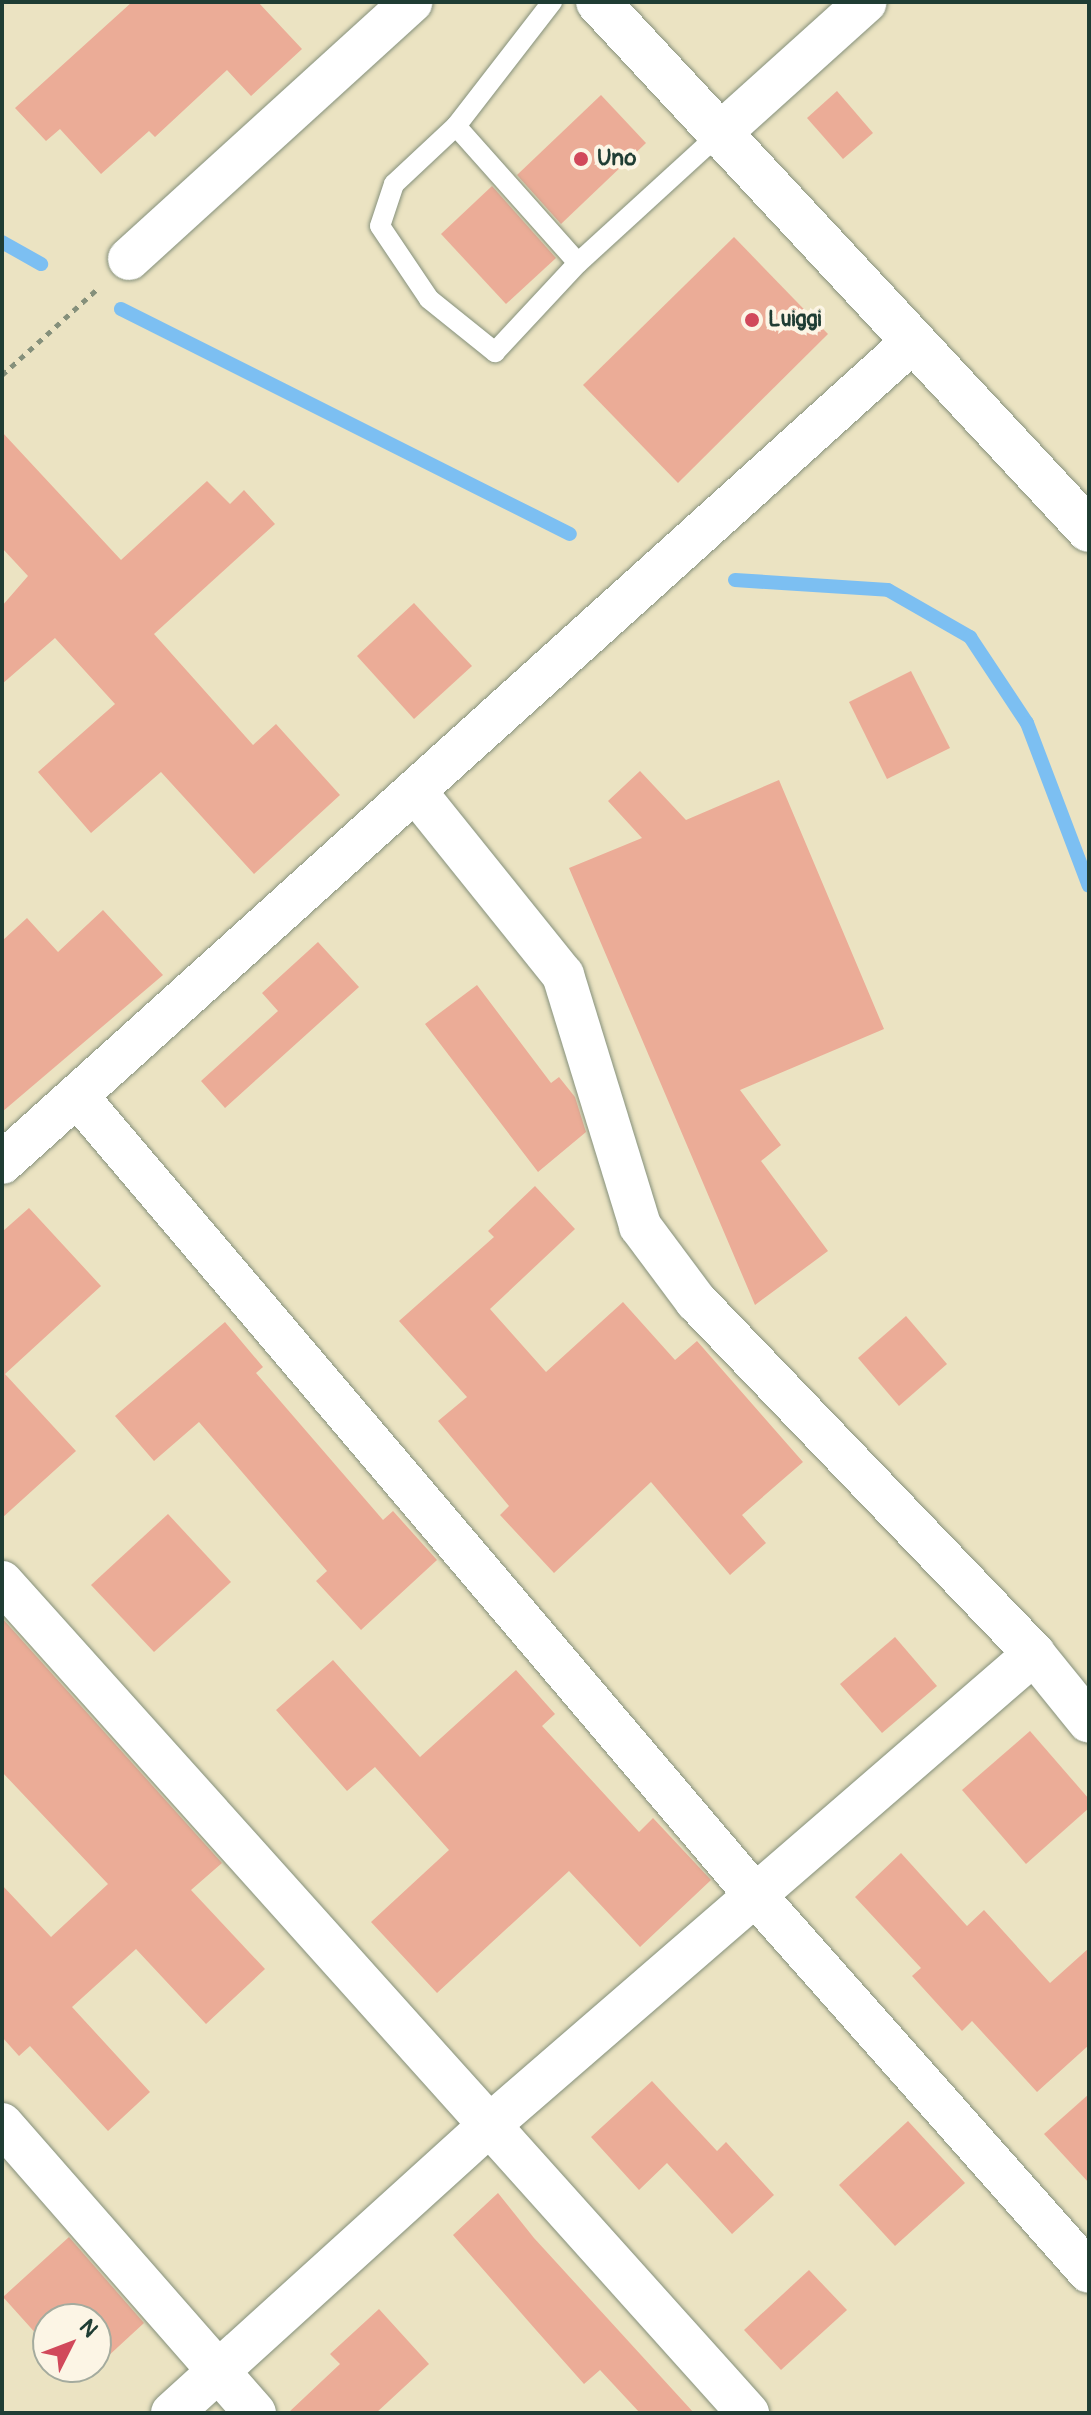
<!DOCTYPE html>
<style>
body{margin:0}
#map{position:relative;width:1091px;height:2415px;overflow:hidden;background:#ebe3c2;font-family:Pangolin,sans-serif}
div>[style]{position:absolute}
.stream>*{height:14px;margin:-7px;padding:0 7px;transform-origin:7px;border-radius:7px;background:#7cbff2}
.building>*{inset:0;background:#ebac97}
.path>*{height:5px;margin-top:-2.5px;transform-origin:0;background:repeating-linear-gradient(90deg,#85907b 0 6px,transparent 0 12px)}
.roads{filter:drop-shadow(0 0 2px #85907b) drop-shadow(0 0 2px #85907b)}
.lane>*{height:20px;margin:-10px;padding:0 10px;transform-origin:10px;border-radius:10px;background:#fff}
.street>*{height:42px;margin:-21px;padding:0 21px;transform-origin:21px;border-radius:21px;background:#fff}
.secondary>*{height:44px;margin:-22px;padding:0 22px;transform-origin:22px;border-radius:22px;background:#fff}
.dots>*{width:22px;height:22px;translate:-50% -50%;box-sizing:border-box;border:4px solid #fcf5e5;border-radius:50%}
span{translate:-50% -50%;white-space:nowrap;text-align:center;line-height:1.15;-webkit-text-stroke:8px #fcf5e5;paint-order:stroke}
.poi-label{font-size:22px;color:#1f3d34;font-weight:700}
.left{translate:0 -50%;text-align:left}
.frame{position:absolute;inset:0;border:4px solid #1f3d34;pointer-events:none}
.north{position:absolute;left:32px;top:2303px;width:80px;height:80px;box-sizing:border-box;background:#fcf5e5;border:2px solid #a4ab9e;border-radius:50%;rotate:48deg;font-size:22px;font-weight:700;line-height:32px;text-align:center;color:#1f3d34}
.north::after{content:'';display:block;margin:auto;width:28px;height:36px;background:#d1495b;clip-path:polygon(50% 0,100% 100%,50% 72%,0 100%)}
</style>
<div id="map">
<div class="stream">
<div style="left:2px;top:242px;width:45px;rotate:29.4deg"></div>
<div style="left:121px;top:309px;width:502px;rotate:26.62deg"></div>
<div style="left:735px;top:580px;width:153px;rotate:3.7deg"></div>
<div style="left:888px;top:590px;width:95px;rotate:29.8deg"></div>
<div style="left:970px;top:637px;width:103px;rotate:56.5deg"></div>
<div style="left:1027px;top:723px;width:174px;rotate:69.2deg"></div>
</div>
<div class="building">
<div style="clip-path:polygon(132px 2px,258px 2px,302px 49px,251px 96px,227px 70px,155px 137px,149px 131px,101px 174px,60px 129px,46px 141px,15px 108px)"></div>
<div style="clip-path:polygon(837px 91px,873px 133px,843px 159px,807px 118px)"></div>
<div style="clip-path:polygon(601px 95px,646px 143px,561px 224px,517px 175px)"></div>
<div style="clip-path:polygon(492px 186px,556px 258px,506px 304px,441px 234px)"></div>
<div style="clip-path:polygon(734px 237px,828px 334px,678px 483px,583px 385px)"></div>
<div style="clip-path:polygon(2px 432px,121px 560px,207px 481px,230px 504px,244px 490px,275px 524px,154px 634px,253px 745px,276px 724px,340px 795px,254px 874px,161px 772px,91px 833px,38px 772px,115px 704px,55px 638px,2px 684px,2px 606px,28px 576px,2px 548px)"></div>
<div style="clip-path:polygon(414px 603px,472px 666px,414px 719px,357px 656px)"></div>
<div style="clip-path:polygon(911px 671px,950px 748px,887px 779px,849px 702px)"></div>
<div style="clip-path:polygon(640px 771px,686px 820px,779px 780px,884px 1029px,740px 1090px,781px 1145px,761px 1161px,828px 1251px,755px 1305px,569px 868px,642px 838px,608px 801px)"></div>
<div style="clip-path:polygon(103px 910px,163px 975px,2px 1112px,2px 941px,27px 918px,58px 952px)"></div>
<div style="clip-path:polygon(318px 942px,359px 987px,225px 1108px,201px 1081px,278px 1011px,262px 993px)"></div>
<div style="clip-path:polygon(477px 985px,551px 1083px,559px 1077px,575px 1097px,586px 1132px,538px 1172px,425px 1024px)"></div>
<div style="clip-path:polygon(535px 1186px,575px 1229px,490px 1309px,546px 1372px,623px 1302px,675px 1360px,697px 1341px,803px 1462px,742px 1515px,766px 1543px,730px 1575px,651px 1482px,554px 1573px,500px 1515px,509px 1506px,438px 1421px,467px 1397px,399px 1321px,494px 1237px,488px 1231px)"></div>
<div style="clip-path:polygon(29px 1208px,101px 1286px,5px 1374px,76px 1451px,2px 1518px,2px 1232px)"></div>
<div style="clip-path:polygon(906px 1316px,947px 1364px,899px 1406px,858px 1358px)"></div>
<div style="clip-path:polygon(225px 1322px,263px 1367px,256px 1373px,383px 1520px,393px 1511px,437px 1560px,361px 1630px,316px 1581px,327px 1571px,199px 1422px,154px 1461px,115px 1416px)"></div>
<div style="clip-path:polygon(168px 1514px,231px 1582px,154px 1652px,91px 1585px)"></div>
<div style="clip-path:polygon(2px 1618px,222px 1863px,191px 1890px,265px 1969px,206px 2024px,136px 1949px,72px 2007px,150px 2092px,108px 2131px,30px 2046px,19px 2056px,2px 2037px,2px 1885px,51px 1937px,108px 1884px,2px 1772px)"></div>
<div style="clip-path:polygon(895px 1637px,937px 1686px,882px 1733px,840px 1684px)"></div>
<div style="clip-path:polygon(333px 1660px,420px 1757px,516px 1670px,555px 1714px,542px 1726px,639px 1832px,653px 1818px,711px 1880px,640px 1947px,569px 1871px,437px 1993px,371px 1922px,449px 1850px,375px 1767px,347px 1791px,276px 1710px)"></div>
<div style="clip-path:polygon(1030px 1731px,1089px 1799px,1089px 1808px,1026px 1864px,962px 1790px)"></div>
<div style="clip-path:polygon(901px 1853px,967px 1926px,984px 1910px,1050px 1983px,1089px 1948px,1089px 2045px,1037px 2092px,972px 2021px,962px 2031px,912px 1976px,921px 1968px,855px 1897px)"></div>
<div style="clip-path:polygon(652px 2081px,717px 2151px,726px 2142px,774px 2195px,732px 2234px,667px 2163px,639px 2190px,591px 2137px)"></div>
<div style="clip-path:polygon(1089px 2094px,1089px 2183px,1044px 2134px)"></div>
<div style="clip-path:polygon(908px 2121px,965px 2183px,895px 2246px,839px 2185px)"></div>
<div style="clip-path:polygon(498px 2193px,534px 2238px,694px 2413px,640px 2413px,600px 2370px,584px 2384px,536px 2330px,453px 2235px)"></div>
<div style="clip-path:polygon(69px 2237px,144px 2323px,80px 2382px,67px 2367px,96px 2367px,96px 2319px,48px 2319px,48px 2347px,3px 2297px)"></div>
<div style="clip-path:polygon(809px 2270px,847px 2310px,781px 2370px,744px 2330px)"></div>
<div style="clip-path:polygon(379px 2309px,429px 2364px,376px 2413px,288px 2413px,340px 2364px,330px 2354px)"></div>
</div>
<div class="path">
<div style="left:2px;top:375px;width:127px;rotate:-42.1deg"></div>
</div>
<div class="roads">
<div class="lane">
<div style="left:552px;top:2px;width:157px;rotate:127.7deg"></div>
<div style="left:456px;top:126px;width:183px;rotate:48.3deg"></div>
<div style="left:578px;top:263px;width:188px;rotate:-42.4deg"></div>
<div style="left:456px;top:126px;width:85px;rotate:136.9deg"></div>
<div style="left:394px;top:184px;width:44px;rotate:108.4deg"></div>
<div style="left:380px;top:226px;width:88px;rotate:56.1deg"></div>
<div style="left:429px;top:299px;width:85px;rotate:38.8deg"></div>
<div style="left:495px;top:352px;width:122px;rotate:-47deg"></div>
</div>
<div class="street">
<div style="left:717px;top:136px;width:200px;rotate:-42deg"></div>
<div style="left:129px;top:259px;width:382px;rotate:-42.3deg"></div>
<div style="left:415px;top:791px;width:236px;rotate:51.2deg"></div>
<div style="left:563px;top:975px;width:263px;rotate:72.9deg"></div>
<div style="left:640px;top:1226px;width:94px;rotate:53.3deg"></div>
<div style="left:696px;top:1301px;width:489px;rotate:46.2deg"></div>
<div style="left:1034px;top:1654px;width:87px;rotate:51deg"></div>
<div style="left:77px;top:1096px;width:1049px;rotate:49.68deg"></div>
<div style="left:756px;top:1896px;width:502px;rotate:48.47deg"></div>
<div style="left:2px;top:1163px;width:1223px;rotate:-42.05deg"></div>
<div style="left:2px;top:1582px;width:1117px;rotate:48.09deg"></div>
<div style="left:2px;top:2124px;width:384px;rotate:48.8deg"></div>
<div style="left:172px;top:2413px;width:433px;rotate:-42.2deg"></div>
<div style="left:493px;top:2122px;width:715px;rotate:-40.86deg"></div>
</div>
<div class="secondary">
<div style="left:598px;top:2px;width:721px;rotate:47.08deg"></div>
</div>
</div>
<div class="dots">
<div style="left:581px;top:159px;background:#d1495b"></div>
<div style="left:752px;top:320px;background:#d1495b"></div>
</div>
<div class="poi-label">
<span class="left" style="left:597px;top:159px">Uno</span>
<span class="left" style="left:768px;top:320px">Luiggi</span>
</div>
<div class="frame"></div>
<div class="north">N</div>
</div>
